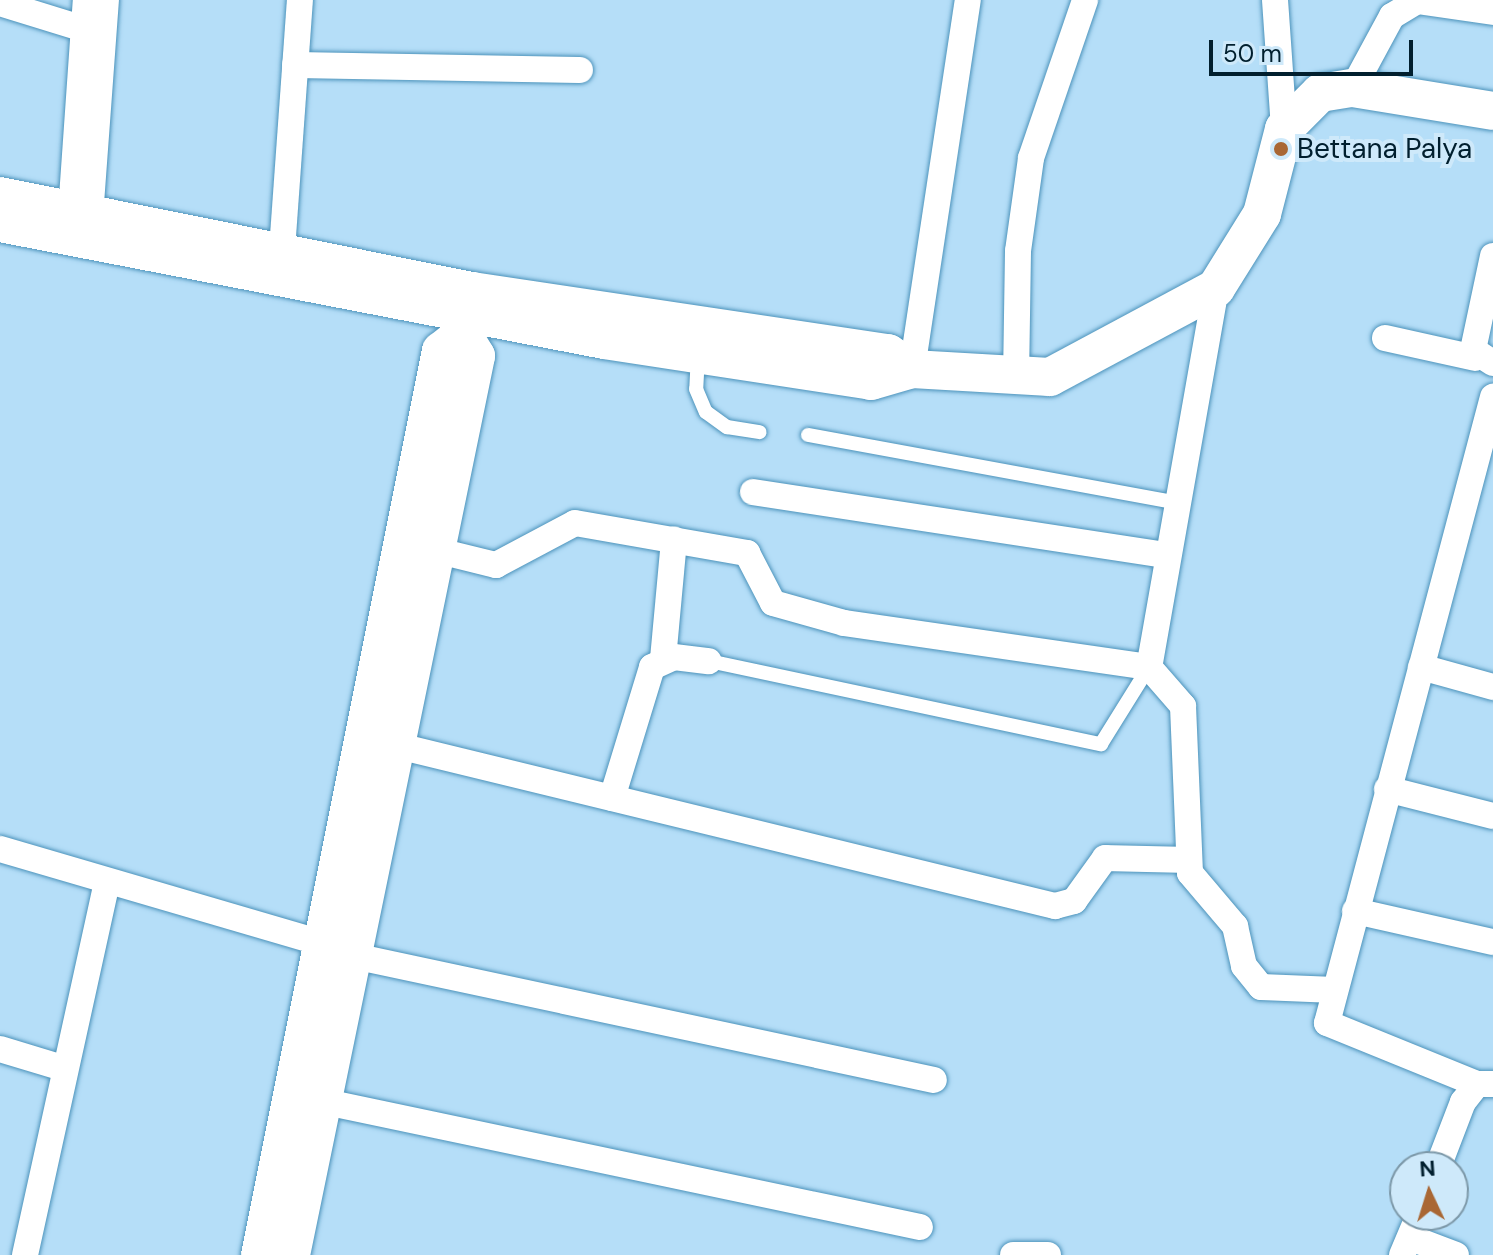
<!DOCTYPE html>
<style>
body{margin:0}
#map{position:relative;width:1493px;height:1255px;overflow:hidden;background:#b5def8;font-family:"DM Sans",sans-serif}
div>[style]{position:absolute}
.roads{filter:drop-shadow(0 0 2px #4c93bb) drop-shadow(0 0 2px #4c93bb)}
.lane>*{height:14px;margin:-7px;padding:0 7px;transform-origin:7px;border-radius:7px;background:#fff}
.street>*{height:26px;margin:-13px;padding:0 13px;transform-origin:13px;border-radius:13px;background:#fff}
.secondary>*{height:38px;margin:-19px;padding:0 19px;transform-origin:19px;border-radius:19px;background:#fff}
.dots>*{width:22px;height:22px;translate:-50% -50%;box-sizing:border-box;border:4px solid #cee9fa;border-radius:50%}
span{translate:-50% -50%;white-space:nowrap;text-align:center;line-height:1.15;-webkit-text-stroke:8px #cee9fa;paint-order:stroke}
.poi-label{font-size:28px;color:#011f2e}
.left{translate:0 -50%;text-align:left}
.north{position:absolute;left:1389px;top:1151px;width:80px;height:80px;box-sizing:border-box;background:#cee9fa;border:2px solid #7c98a8;border-radius:50%;rotate:356deg;font-size:22px;font-weight:700;line-height:32px;text-align:center;color:#011f2e}
.north::after{content:'';display:block;margin:auto;width:28px;height:36px;background:#a96734;clip-path:polygon(50% 0,100% 100%,50% 72%,0 100%)}
.scale{position:absolute;left:1209px;top:40px;width:204px;height:36px;box-sizing:border-box;border:4px solid #011f2e;border-top:0;padding-left:10px;font-size:24px;line-height:28px;white-space:nowrap;color:#011f2e;-webkit-text-stroke:6px #cee9fa;paint-order:stroke}
</style>
<div id="map">
<div class="roads">
<div class="lane">
<div style="left:698px;top:355px;width:34px;rotate:93deg"></div>
<div style="left:696px;top:389px;width:25px;rotate:67deg"></div>
<div style="left:706px;top:412px;width:26px;rotate:36deg"></div>
<div style="left:727px;top:427px;width:33px;rotate:9deg"></div>
<div style="left:808px;top:435px;width:376px;rotate:10.4deg"></div>
<div style="left:709px;top:661px;width:401px;rotate:12deg"></div>
<div style="left:1101px;top:744px;width:91px;rotate:-58.1deg"></div>
</div>
<div class="street">
<div style="left:1275px;top:0;width:129px;rotate:86deg"></div>
<div style="left:0;top:3px;width:105px;rotate:17.2deg"></div>
<div style="left:295px;top:65px;width:285px;rotate:1deg"></div>
<div style="left:1353px;top:88px;width:82px;rotate:-61.6deg"></div>
<div style="left:1392px;top:16px;width:29px;rotate:-31deg"></div>
<div style="left:1417px;top:1px;width:77px;rotate:8.2deg"></div>
<div style="left:71px;top:212px;width:213px;rotate:-86deg"></div>
<div style="left:90px;top:217px;width:218px;rotate:-85.8deg"></div>
<div style="left:282px;top:250px;width:251px;rotate:-85.9deg"></div>
<div style="left:1493px;top:256px;width:96px;rotate:102deg"></div>
<div style="left:1473px;top:350px;width:24px;rotate:33deg"></div>
<div style="left:1216px;top:288px;width:385px;rotate:100deg"></div>
<div style="left:1149px;top:667px;width:52px;rotate:48.9deg"></div>
<div style="left:1183px;top:706px;width:167px;rotate:87.6deg"></div>
<div style="left:1190px;top:873px;width:70px;rotate:49.7deg"></div>
<div style="left:1235px;top:926px;width:41px;rotate:77.3deg"></div>
<div style="left:1244px;top:966px;width:27px;rotate:51deg"></div>
<div style="left:1261px;top:987px;width:74px;rotate:2.3deg"></div>
<div style="left:1385px;top:338px;width:92px;rotate:12.5deg"></div>
<div style="left:912px;top:369px;width:373px;rotate:-81.4deg"></div>
<div style="left:1016px;top:379px;width:128px;rotate:-89.1deg"></div>
<div style="left:1018px;top:251px;width:94px;rotate:-82deg"></div>
<div style="left:1031px;top:158px;width:167px;rotate:-71.1deg"></div>
<div style="left:753px;top:492px;width:418px;rotate:8.7deg"></div>
<div style="left:435px;top:550px;width:63px;rotate:13.8deg"></div>
<div style="left:496px;top:565px;width:89px;rotate:-28deg"></div>
<div style="left:575px;top:523px;width:175px;rotate:9.9deg"></div>
<div style="left:747px;top:553px;width:56px;rotate:62.5deg"></div>
<div style="left:773px;top:603px;width:74px;rotate:15.7deg"></div>
<div style="left:844px;top:623px;width:308px;rotate:8.2deg"></div>
<div style="left:663px;top:659px;width:120px;rotate:-84.7deg"></div>
<div style="left:1421px;top:667px;width:75px;rotate:15.5deg"></div>
<div style="left:382px;top:742px;width:693px;rotate:13.7deg"></div>
<div style="left:1055px;top:906px;width:20px;rotate:-15deg"></div>
<div style="left:1074px;top:901px;width:53px;rotate:-54.2deg"></div>
<div style="left:1105px;top:858px;width:83px;rotate:1.4deg"></div>
<div style="left:1387px;top:789px;width:109px;rotate:14.3deg"></div>
<div style="left:612px;top:798px;width:137px;rotate:-73deg"></div>
<div style="left:652px;top:667px;width:24px;rotate:-24deg"></div>
<div style="left:674px;top:657px;width:35px;rotate:7deg"></div>
<div style="left:0;top:849px;width:338px;rotate:16.3deg"></div>
<div style="left:1355px;top:911px;width:141px;rotate:12.7deg"></div>
<div style="left:349px;top:955px;width:598px;rotate:12.06deg"></div>
<div style="left:0;top:1049px;width:66px;rotate:16.8deg"></div>
<div style="left:1477px;top:1084px;width:162px;rotate:-157.9deg"></div>
<div style="left:1327px;top:1023px;width:648px;rotate:-75.15deg"></div>
<div style="left:321px;top:1101px;width:612px;rotate:11.88deg"></div>
<div style="left:1438px;top:1167px;width:70px;rotate:-69deg"></div>
<div style="left:1463px;top:1102px;width:23px;rotate:-52deg"></div>
<div style="left:1477px;top:1084px;width:16px"></div>
<div style="left:1411px;top:1238px;width:48px;rotate:20.7deg"></div>
<div style="left:25px;top:1255px;width:382px;rotate:-77.6deg"></div>
<div style="left:1013px;top:1255px;width:35px"></div>
<div style="left:1402px;top:1255px;width:43px;rotate:-67deg"></div>
</div>
<div class="secondary">
<div style="left:0;top:196px;width:481px;rotate:11.4deg"></div>
<div style="left:472px;top:291px;width:421px;rotate:8.5deg"></div>
<div style="left:888px;top:353px;width:29px;rotate:34deg"></div>
<div style="left:0;top:223px;width:615px;rotate:10.96deg"></div>
<div style="left:604px;top:340px;width:270px;rotate:8.7deg"></div>
<div style="left:871px;top:381px;width:43px;rotate:-16.3deg"></div>
<div style="left:912px;top:369px;width:138px;rotate:3.3deg"></div>
<div style="left:1050px;top:377px;width:188px;rotate:-28.2deg"></div>
<div style="left:1216px;top:288px;width:87px;rotate:-58.1deg"></div>
<div style="left:1262px;top:214px;width:88px;rotate:-75.5deg"></div>
<div style="left:1284px;top:129px;width:51px;rotate:-45deg"></div>
<div style="left:1320px;top:93px;width:33px;rotate:-9deg"></div>
<div style="left:1353px;top:88px;width:142px;rotate:9.3deg"></div>
<div style="left:260px;top:1255px;width:922px;rotate:-78.68deg"></div>
<div style="left:441px;top:351px;width:28px;rotate:-38deg"></div>
<div style="left:463px;top:334px;width:44px;rotate:-78.2deg"></div>
<div style="left:291px;top:1255px;width:918px;rotate:-78.37deg"></div>
<div style="left:476px;top:356px;width:26px;rotate:-121deg"></div>
</div>
</div>
<div class="dots">
<div style="left:1281px;top:149px;background:#a96734"></div>
</div>
<div class="poi-label">
<span class="left" style="left:1297px;top:149px">Bettana Palya</span>
</div>
<div class="north">N</div>
<div class="scale">50 m</div>
</div>
